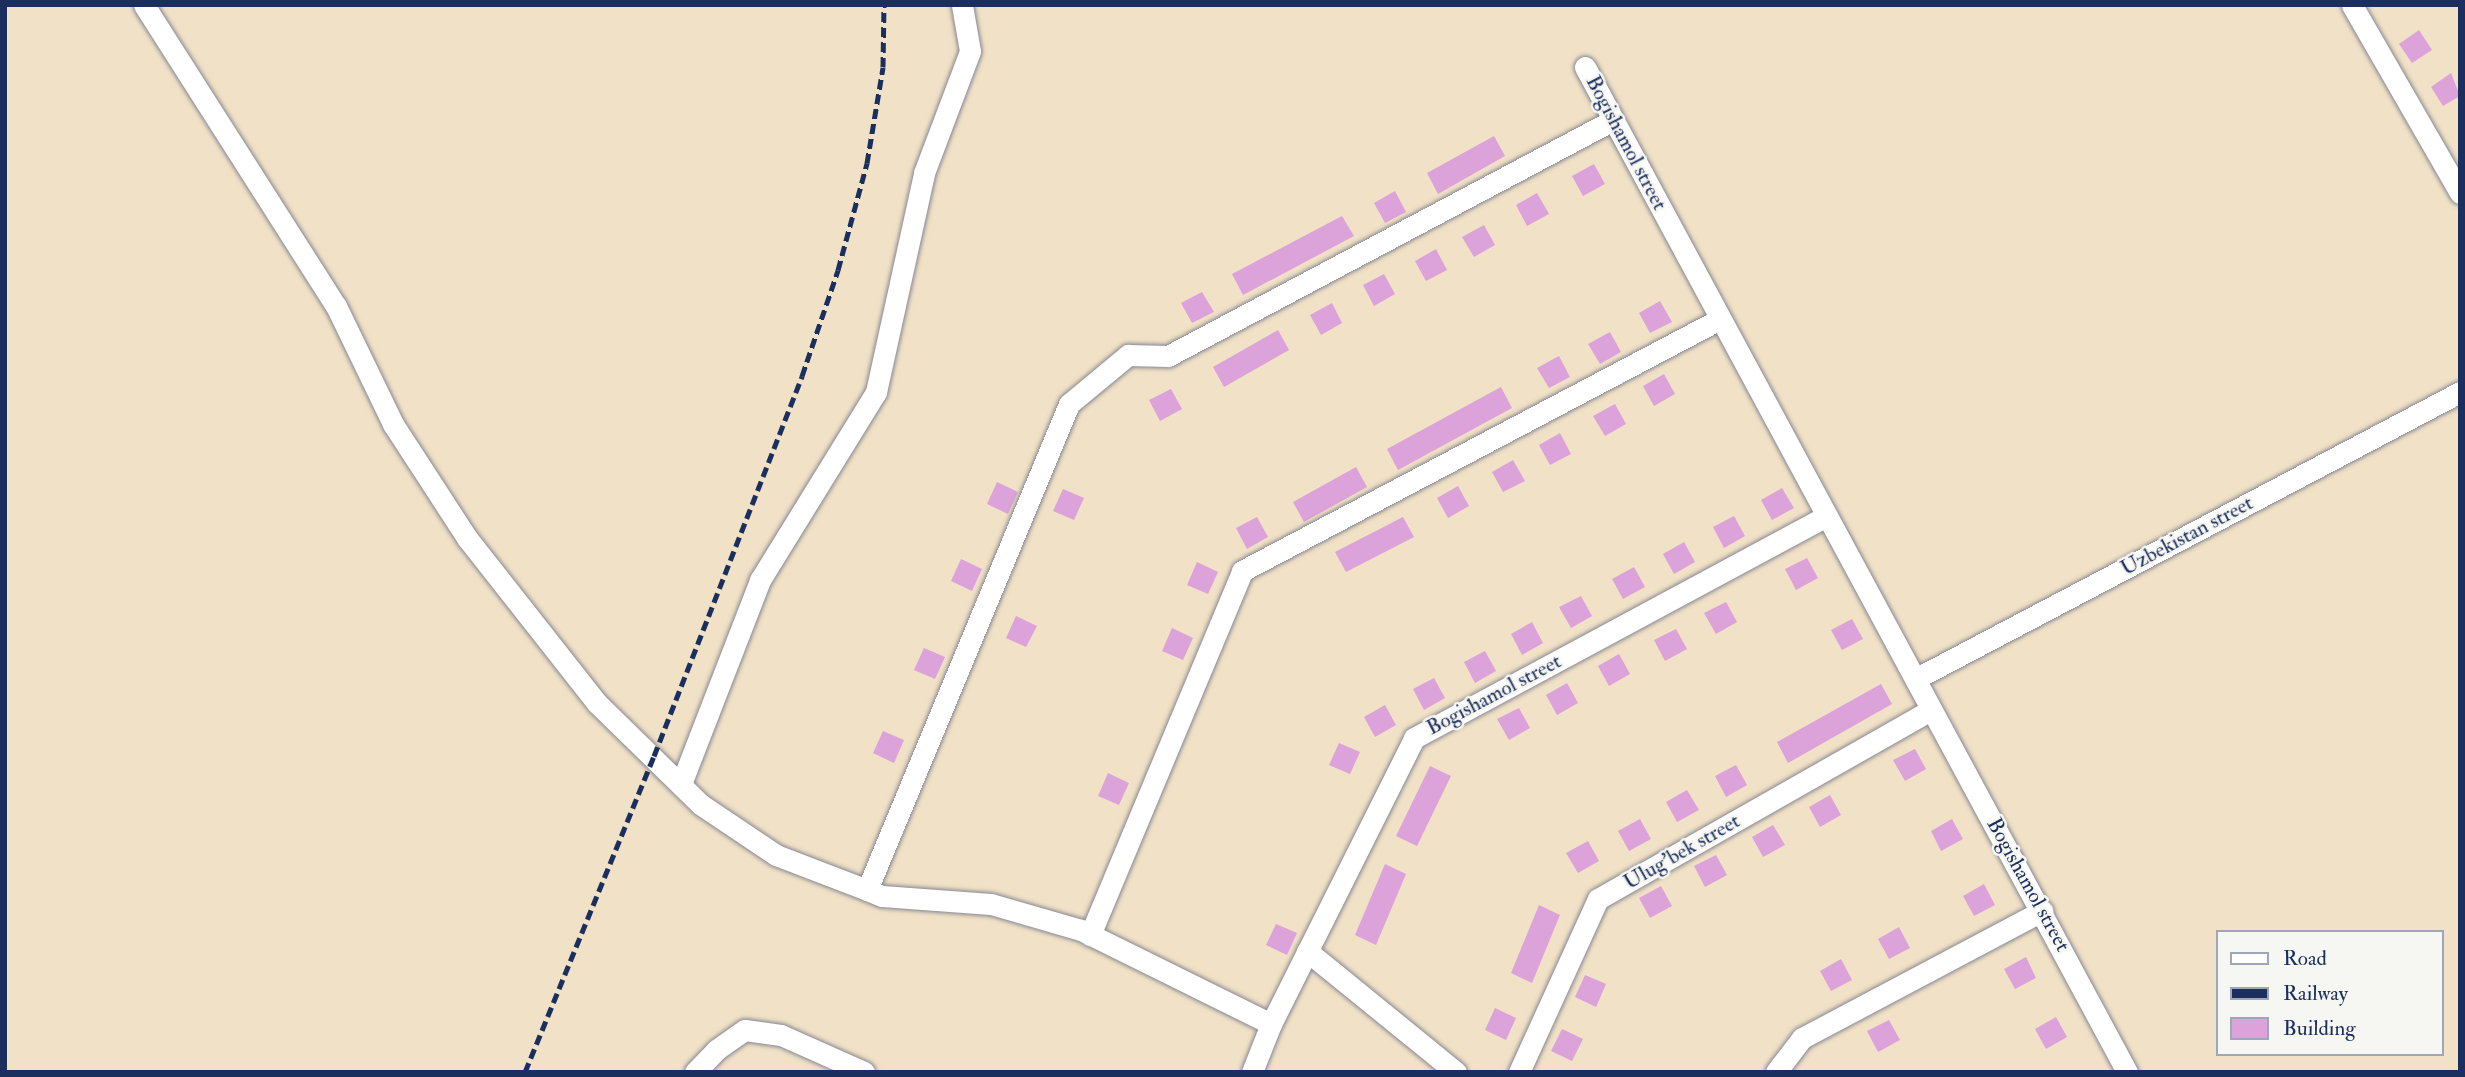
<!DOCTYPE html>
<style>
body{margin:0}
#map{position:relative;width:2465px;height:1077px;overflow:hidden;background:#f1e1c6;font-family:"IM FELL Double Pica",serif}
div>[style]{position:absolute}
.building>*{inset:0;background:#dca2da}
.roads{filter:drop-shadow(0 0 2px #868892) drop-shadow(0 0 2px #868892)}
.minor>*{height:21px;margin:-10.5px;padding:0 10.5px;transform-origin:10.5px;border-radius:10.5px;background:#fff}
.rail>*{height:5px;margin-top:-2.5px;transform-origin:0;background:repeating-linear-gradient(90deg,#1b2f5e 0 10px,transparent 0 15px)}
span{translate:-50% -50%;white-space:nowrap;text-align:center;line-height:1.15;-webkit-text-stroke:5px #f6f6f2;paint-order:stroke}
.street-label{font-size:21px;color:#1b2f5e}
.frame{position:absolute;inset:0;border:7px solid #1b2f5e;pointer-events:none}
.legend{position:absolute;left:2216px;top:930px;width:228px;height:126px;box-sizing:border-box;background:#f6f6f2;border:2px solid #9ea6b7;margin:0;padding:9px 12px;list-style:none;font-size:21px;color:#1b2f5e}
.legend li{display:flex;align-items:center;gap:14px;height:35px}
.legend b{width:35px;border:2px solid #9ea6b7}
</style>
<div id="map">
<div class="building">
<div style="clip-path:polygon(2419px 30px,2432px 50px,2412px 63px,2399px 44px)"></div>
<div style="clip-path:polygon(2451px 73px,2460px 96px,2443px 106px,2431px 87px)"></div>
<div style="clip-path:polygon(1494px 136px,1505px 156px,1438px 194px,1427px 173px)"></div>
<div style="clip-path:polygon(1594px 164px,1605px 184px,1583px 196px,1572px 176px)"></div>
<div style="clip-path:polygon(1395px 191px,1406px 212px,1385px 223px,1374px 203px)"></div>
<div style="clip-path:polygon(1537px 193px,1549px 214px,1527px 226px,1516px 205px)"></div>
<div style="clip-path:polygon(1342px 216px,1354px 236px,1243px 295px,1232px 274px)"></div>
<div style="clip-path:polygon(1484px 225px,1495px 245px,1474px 257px,1462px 237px)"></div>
<div style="clip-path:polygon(1436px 249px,1447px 270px,1426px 281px,1415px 261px)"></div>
<div style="clip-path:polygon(1384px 274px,1395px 294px,1374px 306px,1363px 285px)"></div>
<div style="clip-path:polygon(1202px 292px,1214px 312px,1192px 323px,1181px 303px)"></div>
<div style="clip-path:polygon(1660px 301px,1672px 322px,1650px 333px,1639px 313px)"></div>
<div style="clip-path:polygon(1332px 303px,1342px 323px,1321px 335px,1310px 315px)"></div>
<div style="clip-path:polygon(1278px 330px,1289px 350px,1224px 387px,1213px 367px)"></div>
<div style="clip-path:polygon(1610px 332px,1621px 352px,1600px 364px,1588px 344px)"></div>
<div style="clip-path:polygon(1559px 356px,1570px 377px,1549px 388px,1537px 368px)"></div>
<div style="clip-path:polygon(1664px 374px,1675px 394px,1654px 406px,1643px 386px)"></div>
<div style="clip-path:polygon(1501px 387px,1512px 408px,1398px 470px,1387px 449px)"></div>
<div style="clip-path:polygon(1171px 389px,1182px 409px,1160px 421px,1149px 400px)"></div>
<div style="clip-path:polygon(1615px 404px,1626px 424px,1605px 436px,1593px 416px)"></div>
<div style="clip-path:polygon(1560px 433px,1571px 454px,1550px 465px,1539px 445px)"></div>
<div style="clip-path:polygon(1513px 460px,1525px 481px,1503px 492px,1492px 472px)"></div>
<div style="clip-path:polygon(1356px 467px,1367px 487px,1304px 522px,1293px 502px)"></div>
<div style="clip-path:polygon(997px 482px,1018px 492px,1008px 514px,987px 504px)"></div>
<div style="clip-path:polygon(1458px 486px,1469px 506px,1448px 518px,1437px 498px)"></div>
<div style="clip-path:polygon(1782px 488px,1794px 508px,1772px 520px,1761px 500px)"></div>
<div style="clip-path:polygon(1063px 489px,1084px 498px,1074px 520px,1053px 511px)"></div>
<div style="clip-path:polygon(1734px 516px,1745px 536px,1724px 548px,1713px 527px)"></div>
<div style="clip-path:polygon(1257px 517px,1268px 537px,1247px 549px,1236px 528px)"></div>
<div style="clip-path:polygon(1403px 517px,1414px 537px,1346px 572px,1335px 552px)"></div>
<div style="clip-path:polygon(1684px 542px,1695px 562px,1674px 574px,1663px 554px)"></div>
<div style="clip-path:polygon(1807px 558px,1818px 578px,1796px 590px,1785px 569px)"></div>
<div style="clip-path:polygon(961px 559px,982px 569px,972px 591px,951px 581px)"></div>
<div style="clip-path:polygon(1197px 562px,1218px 572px,1208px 594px,1187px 585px)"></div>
<div style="clip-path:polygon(1634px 567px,1645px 587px,1623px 599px,1612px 579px)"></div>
<div style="clip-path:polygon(1581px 596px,1592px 616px,1571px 628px,1559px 607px)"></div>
<div style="clip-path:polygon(1726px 602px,1737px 622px,1716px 634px,1704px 613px)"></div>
<div style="clip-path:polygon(1016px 616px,1037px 626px,1026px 647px,1006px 638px)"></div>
<div style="clip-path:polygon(1852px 619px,1863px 639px,1842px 650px,1831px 630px)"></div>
<div style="clip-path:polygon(1532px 622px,1543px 643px,1522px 655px,1511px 634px)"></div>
<div style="clip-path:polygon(1172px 628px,1193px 638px,1183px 660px,1162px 651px)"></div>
<div style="clip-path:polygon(1676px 629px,1687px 649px,1665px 661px,1654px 640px)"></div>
<div style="clip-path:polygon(924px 648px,945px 657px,935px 679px,914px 670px)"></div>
<div style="clip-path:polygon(1485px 651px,1496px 671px,1475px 683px,1464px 662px)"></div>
<div style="clip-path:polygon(1619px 654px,1630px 674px,1609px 686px,1598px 666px)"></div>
<div style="clip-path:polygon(1434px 678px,1445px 698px,1424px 710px,1413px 689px)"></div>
<div style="clip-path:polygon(1567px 683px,1578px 703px,1557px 715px,1546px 695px)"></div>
<div style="clip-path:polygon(1881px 684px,1892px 704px,1788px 763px,1777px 742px)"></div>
<div style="clip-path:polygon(1385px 705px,1396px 725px,1375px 737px,1364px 717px)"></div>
<div style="clip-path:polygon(1519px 708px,1530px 728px,1509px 740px,1497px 719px)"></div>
<div style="clip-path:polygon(883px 731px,904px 740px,894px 763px,873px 753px)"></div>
<div style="clip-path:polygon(1339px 743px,1360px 752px,1350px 774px,1329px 765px)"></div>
<div style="clip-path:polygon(1915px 749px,1926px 769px,1905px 781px,1893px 760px)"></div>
<div style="clip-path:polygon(1736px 765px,1747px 785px,1726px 797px,1715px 776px)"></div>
<div style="clip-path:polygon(1430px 766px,1451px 776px,1417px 846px,1396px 836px)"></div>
<div style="clip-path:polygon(1108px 773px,1129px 783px,1119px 805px,1098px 796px)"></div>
<div style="clip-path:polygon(1687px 790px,1699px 810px,1677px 822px,1666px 802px)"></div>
<div style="clip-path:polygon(1830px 795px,1841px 815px,1820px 827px,1809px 807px)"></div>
<div style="clip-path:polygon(1640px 819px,1651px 839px,1629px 851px,1618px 831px)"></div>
<div style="clip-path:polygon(1952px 819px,1963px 839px,1941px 851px,1931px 831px)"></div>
<div style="clip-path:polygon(1773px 825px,1785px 845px,1763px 857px,1752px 837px)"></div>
<div style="clip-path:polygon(1588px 841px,1599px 861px,1578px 873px,1566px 853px)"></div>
<div style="clip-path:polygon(1716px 855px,1727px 875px,1705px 887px,1694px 866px)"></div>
<div style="clip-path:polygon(1385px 864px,1406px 874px,1376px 945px,1355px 935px)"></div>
<div style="clip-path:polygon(1984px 884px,1995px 905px,1974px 916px,1963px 896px)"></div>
<div style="clip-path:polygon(1661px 886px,1672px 906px,1650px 918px,1639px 898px)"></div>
<div style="clip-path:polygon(1539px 905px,1560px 915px,1532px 983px,1511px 973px)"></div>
<div style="clip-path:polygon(1276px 924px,1297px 933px,1287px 955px,1266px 945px)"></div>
<div style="clip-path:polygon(1899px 927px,1910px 948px,1889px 959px,1878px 939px)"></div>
<div style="clip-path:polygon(2026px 957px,2036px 978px,2015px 989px,2004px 969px)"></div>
<div style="clip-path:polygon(1841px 959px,1852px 980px,1831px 991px,1820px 971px)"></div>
<div style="clip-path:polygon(1585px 975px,1606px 984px,1596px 1007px,1575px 997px)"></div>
<div style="clip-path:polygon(1495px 1008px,1516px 1018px,1506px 1040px,1485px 1030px)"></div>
<div style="clip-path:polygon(2056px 1017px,2067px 1037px,2046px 1049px,2035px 1029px)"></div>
<div style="clip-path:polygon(1889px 1020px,1900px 1040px,1878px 1052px,1867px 1031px)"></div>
<div style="clip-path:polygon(1562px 1029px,1583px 1039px,1572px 1061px,1551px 1051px)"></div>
</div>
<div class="roads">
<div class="minor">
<div style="left:144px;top:5px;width:357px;rotate:57.5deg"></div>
<div style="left:336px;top:306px;width:131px;rotate:64.2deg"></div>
<div style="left:393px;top:424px;width:136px;rotate:57deg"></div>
<div style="left:467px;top:538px;width:210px;rotate:51.8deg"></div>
<div style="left:597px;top:703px;width:144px;rotate:44.4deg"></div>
<div style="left:700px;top:804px;width:92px;rotate:33.9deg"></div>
<div style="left:776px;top:855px;width:97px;rotate:21deg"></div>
<div style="left:867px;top:890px;width:16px;rotate:22deg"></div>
<div style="left:882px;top:896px;width:109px;rotate:4.2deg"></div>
<div style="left:991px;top:904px;width:94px;rotate:16.1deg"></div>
<div style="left:1081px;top:930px;width:212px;rotate:26.3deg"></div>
<div style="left:2352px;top:5px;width:217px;rotate:60.1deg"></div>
<div style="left:1585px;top:67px;width:1142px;rotate:61.66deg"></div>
<div style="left:1915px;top:679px;width:616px;rotate:-27.77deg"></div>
<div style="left:681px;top:784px;width:219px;rotate:-68.8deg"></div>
<div style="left:760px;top:580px;width:221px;rotate:-58.3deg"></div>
<div style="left:876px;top:392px;width:224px;rotate:-77.6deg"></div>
<div style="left:924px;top:173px;width:130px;rotate:-69.3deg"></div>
<div style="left:970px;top:51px;width:47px;rotate:-99.9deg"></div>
<div style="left:867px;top:890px;width:526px;rotate:-67.43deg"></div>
<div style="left:1069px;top:404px;width:77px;rotate:-39.7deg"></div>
<div style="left:1128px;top:355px;width:40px;rotate:1.4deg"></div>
<div style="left:1168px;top:356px;width:504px;rotate:-27.94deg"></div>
<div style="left:1090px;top:935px;width:394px;rotate:-67.3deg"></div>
<div style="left:1242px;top:571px;width:540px;rotate:-27.8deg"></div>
<div style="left:1307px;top:951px;width:192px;rotate:39.1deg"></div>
<div style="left:695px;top:1072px;width:30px;rotate:-46deg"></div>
<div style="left:716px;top:1050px;width:35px;rotate:-35deg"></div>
<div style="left:745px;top:1030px;width:36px;rotate:8deg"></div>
<div style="left:781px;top:1035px;width:91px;rotate:24deg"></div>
<div style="left:1252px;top:1072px;width:52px;rotate:-68.4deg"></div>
<div style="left:1271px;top:1024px;width:320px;rotate:-63.4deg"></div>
<div style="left:1414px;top:738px;width:468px;rotate:-28.3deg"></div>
<div style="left:1519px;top:1072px;width:190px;rotate:-65.5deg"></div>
<div style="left:1598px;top:899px;width:383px;rotate:-29.6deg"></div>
<div style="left:1776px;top:1072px;width:43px;rotate:-52.6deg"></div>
<div style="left:1802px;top:1038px;width:272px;rotate:-27.9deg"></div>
</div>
</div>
<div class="rail">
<div style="left:525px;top:1072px;width:341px;rotate:-67.8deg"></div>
<div style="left:654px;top:756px;width:408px;rotate:-68.7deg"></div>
<div style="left:802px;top:376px;width:112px;rotate:-71.2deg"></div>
<div style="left:838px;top:270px;width:111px;rotate:-74.8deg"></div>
<div style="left:867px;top:163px;width:97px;rotate:-80.5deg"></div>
<div style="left:883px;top:67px;width:62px;rotate:-89.1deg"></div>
</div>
<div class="street-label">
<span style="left:1626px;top:143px;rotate:62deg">Bogishamol street</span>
<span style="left:2187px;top:536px;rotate:-28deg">Uzbekistan street</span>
<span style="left:1494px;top:695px;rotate:-28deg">Bogishamol street</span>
<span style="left:1682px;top:852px;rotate:-30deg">Ulug'bek street</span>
<span style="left:2028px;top:885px;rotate:61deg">Bogishamol street</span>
</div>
<div class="frame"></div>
<ul class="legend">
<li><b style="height:9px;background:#fff"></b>Road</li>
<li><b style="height:9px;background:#1b2f5e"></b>Railway</li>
<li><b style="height:19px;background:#dca2da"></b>Building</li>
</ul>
</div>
